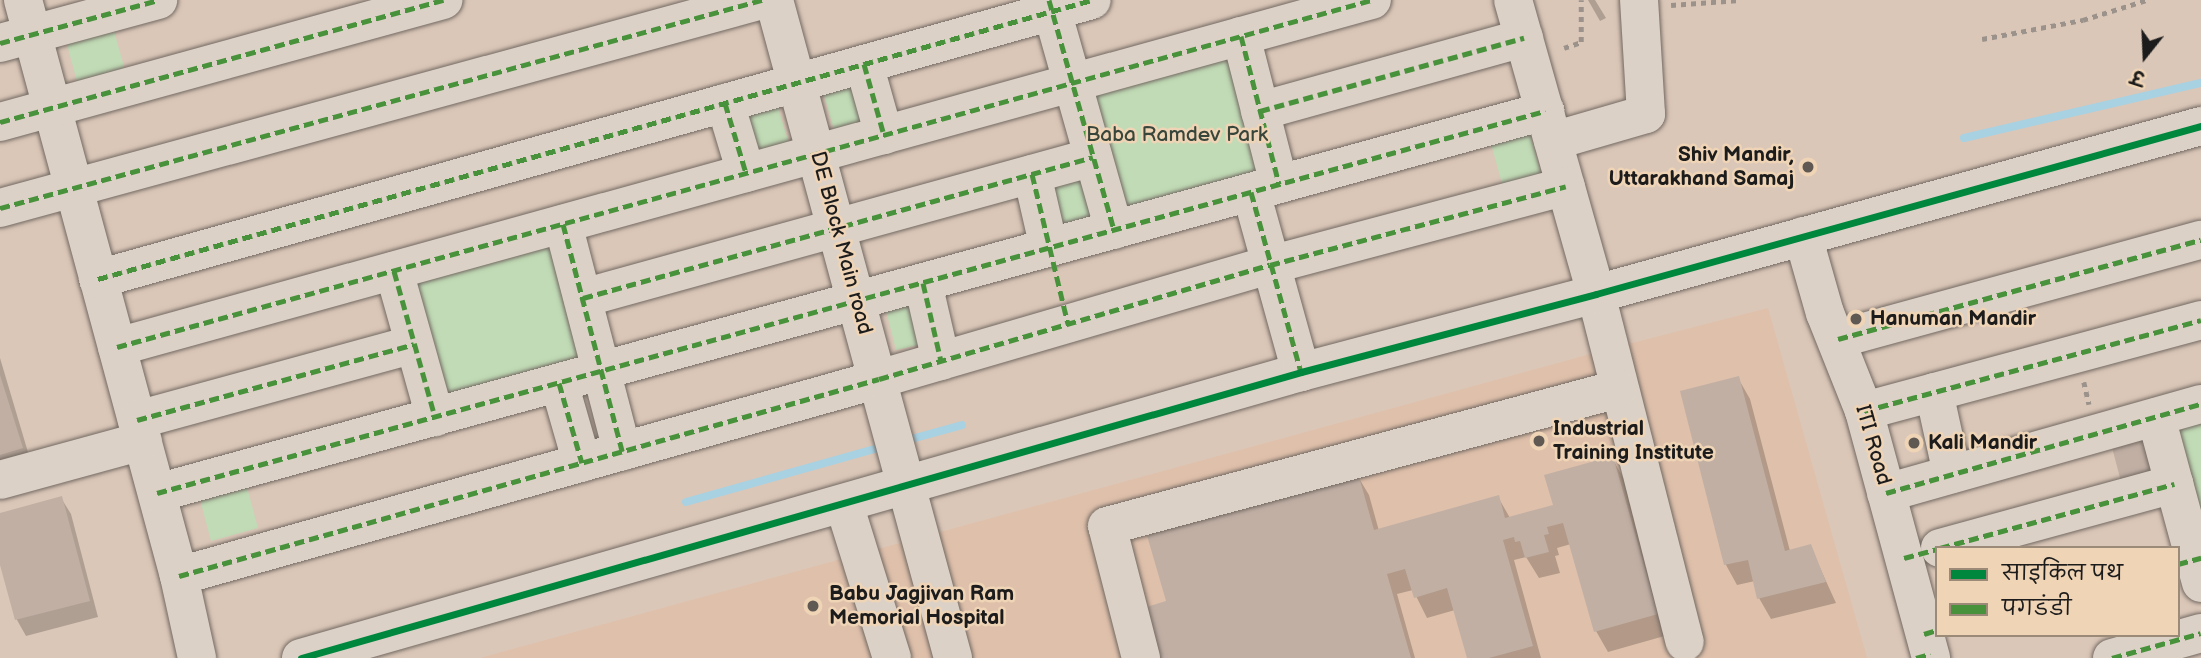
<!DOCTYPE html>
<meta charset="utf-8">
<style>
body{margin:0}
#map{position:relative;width:2201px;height:658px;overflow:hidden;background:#dbc7b8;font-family:"Balsamiq Sans","Playpen Sans Deva",sans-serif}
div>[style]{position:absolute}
.built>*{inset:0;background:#dfc0ab}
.green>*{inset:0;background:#c0dbb5}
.shadow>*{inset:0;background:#0003}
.stream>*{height:8px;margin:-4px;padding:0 4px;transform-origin:4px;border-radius:4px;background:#a8d1e2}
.building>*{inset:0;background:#c1afa4}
.path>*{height:4.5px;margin-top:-2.25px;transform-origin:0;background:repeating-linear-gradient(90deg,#9b938b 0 5px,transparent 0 10px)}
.roads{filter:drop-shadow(0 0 2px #726962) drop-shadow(0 0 2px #726962)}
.minor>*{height:38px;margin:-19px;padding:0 19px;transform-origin:19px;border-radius:19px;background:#dcd1c6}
.quiet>*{height:5px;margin-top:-2.5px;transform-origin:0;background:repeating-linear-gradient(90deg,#49923c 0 10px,transparent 0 15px)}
.cycleway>*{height:7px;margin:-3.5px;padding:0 3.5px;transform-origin:3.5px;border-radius:3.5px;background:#00873e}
.dots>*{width:19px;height:19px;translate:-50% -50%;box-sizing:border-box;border:4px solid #efd4b6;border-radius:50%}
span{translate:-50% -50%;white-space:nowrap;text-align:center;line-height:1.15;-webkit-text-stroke:5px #efd4b6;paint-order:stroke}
.park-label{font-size:21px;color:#38453a}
.poi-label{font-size:21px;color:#1c1c1c;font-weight:700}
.right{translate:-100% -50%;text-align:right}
.left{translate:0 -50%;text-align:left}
.street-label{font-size:21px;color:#1c1c1c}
.legend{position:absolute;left:1935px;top:546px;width:245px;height:91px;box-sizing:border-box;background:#efd4b6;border:2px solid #9b8a78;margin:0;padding:9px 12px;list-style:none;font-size:21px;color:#1c1c1c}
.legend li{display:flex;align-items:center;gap:14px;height:35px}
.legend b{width:35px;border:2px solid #9b8a78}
.north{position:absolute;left:2110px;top:21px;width:70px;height:70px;-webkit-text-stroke:5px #efd4b6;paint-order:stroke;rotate:198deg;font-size:19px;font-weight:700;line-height:28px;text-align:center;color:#1c1c1c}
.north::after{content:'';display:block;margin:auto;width:24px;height:32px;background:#1c1c1c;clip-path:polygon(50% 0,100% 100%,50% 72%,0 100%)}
</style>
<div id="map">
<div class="built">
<div style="clip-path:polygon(1768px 308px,1867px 658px,480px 658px,1609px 349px)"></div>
</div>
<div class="green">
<div style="clip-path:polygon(112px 24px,127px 77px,79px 89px,65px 37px)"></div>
<div style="clip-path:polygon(1229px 56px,1262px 176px,1125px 214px,1091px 94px)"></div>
<div style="clip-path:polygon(861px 73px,877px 125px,836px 137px,821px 85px)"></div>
<div style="clip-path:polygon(775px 98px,791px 150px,750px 162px,734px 110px)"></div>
<div style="clip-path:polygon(1527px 122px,1542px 177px,1503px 187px,1488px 133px)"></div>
<div style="clip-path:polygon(1084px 170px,1097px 220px,1056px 230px,1043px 180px)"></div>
<div style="clip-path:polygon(548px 241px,582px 361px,444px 399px,410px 279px)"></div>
<div style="clip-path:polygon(916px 295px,927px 343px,896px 350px,884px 303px)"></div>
<div style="clip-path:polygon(2201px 417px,2201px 543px,2168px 426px)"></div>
<div style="clip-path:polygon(244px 476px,258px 528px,211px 541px,197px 488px)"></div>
</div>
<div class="shadow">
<div style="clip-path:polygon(1595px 0,1606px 18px,1600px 21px,1588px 0)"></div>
<div style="clip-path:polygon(0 358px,33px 469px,0 479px)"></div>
<div style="clip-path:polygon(1738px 378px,1750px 399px,1790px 551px,1810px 546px,1836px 603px,1771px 619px,1759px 598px,1755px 581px,1737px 585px,1726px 565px,1682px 392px)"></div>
<div style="clip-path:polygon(1612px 458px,1624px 479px,1668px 635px,1608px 652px,1596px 631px,1571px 544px,1557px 548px,1559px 555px,1555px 556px,1560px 573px,1539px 578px,1526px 557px,1514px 560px,1541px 658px,1469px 658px,1455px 610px,1427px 618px,1413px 590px,1397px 594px,1415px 658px,1156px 658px,1168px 603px,1357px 475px,1369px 495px,1379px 531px,1498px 497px,1510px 518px,1555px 506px)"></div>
<div style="clip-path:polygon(61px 498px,71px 514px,98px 617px,26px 636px,17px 620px,0 558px,0 515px)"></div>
</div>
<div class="stream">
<div style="left:1964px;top:138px;width:243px;rotate:-13.1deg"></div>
<div style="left:904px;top:441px;width:60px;rotate:-15.4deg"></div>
<div style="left:686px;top:502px;width:207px;rotate:-15.7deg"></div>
</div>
<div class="building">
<div style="clip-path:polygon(0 375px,23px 448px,0 455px)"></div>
<div style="clip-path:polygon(1739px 376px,1785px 551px,1811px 544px,1826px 582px,1757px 599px,1748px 560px,1724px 565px,1680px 391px)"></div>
<div style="clip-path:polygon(2151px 425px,2166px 482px,2124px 493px,2109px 436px)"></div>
<div style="clip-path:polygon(1613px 456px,1658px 614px,1594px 632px,1563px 523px,1547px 527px,1549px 534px,1544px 535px,1549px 552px,1525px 558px,1520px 541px,1515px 542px,1514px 537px,1503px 540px,1533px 646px,1489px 658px,1467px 658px,1447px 588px,1414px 598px,1405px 569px,1387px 574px,1411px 658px,1154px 658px,1140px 609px,1166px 601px,1146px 532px,1358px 473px,1374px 530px,1499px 495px,1505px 518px,1553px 505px,1544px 475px)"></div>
<div style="clip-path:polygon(62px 496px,90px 601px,15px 620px,0 565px,0 513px)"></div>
</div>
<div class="path">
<div style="left:1671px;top:5px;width:69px;rotate:-4.1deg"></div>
<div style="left:1982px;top:39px;width:103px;rotate:-10.7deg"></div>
<div style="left:2083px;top:20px;width:67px;rotate:-17.4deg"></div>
<div style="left:1564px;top:48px;width:18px;rotate:-19deg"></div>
<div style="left:1581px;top:42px;width:42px;rotate:-90deg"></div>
<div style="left:2084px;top:382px;width:23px;rotate:77deg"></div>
</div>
<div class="roads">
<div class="minor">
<div style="left:23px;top:0;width:597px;rotate:74.85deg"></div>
<div style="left:179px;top:576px;width:84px;rotate:77.6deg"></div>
<div style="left:774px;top:0;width:682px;rotate:74.78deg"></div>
<div style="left:1049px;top:0;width:239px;rotate:74.2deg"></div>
<div style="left:1513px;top:0;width:305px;rotate:74.2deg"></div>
<div style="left:1596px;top:294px;width:359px;rotate:75.7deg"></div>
<div style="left:1241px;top:36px;width:153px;rotate:75.6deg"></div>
<div style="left:0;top:43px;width:164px;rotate:-15.2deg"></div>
<div style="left:864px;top:64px;width:74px;rotate:74.3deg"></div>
<div style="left:725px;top:103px;width:73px;rotate:73.3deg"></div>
<div style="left:1260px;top:111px;width:274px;rotate:-15.5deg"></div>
<div style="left:0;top:122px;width:460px;rotate:-15.4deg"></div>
<div style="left:1553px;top:141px;width:97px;rotate:-16.2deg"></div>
<div style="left:1646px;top:114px;width:114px;rotate:-93.5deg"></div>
<div style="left:1032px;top:174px;width:76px;rotate:77.1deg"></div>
<div style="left:1251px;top:192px;width:187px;rotate:74.5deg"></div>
<div style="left:0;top:208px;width:790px;rotate:-15.27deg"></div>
<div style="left:563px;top:224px;width:235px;rotate:75.4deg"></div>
<div style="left:1803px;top:236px;width:80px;rotate:74.1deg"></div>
<div style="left:1825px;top:313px;width:105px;rotate:68.3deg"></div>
<div style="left:1864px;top:411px;width:256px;rotate:74.8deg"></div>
<div style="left:394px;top:271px;width:152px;rotate:74.3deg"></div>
<div style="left:98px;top:279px;width:1032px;rotate:-15.68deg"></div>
<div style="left:923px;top:283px;width:80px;rotate:77deg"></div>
<div style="left:583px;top:298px;width:529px;rotate:-15.45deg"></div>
<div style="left:1838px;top:339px;width:376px;rotate:-15.3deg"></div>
<div style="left:117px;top:347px;width:1302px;rotate:-15.46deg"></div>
<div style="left:559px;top:383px;width:83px;rotate:74deg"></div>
<div style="left:1934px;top:392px;width:84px;rotate:77.6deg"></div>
<div style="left:1864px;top:411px;width:349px;rotate:-15.1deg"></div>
<div style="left:2156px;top:417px;width:172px;rotate:74.8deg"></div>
<div style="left:137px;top:420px;width:287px;rotate:-15.3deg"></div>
<div style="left:0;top:480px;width:148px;rotate:-15.3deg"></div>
<div style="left:157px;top:493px;width:1440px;rotate:-15.39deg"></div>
<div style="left:1886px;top:493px;width:327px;rotate:-15.8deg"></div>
<div style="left:844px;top:504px;width:161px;rotate:72.7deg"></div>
<div style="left:1940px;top:548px;width:243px;rotate:-15.3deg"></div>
<div style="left:179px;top:576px;width:727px;rotate:-15.72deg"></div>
<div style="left:879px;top:379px;width:407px;rotate:-16.3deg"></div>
<div style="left:1270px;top:265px;width:306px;rotate:-14.9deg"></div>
<div style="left:301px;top:658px;width:1040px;rotate:-15.96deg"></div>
<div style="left:1301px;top:372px;width:305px;rotate:-14.8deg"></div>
<div style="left:1596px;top:294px;width:628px;rotate:-15.52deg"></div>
<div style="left:1141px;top:658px;width:136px;rotate:-104.4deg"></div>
<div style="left:1107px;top:526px;width:529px;rotate:-15.01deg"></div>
<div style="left:2112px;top:658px;width:92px;rotate:-15.7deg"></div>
</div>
</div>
<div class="quiet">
<div style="left:1049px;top:0;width:239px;rotate:74.2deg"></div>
<div style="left:1241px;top:36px;width:153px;rotate:75.6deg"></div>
<div style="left:0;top:43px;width:164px;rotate:-15.2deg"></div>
<div style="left:864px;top:64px;width:74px;rotate:74.3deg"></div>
<div style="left:725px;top:103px;width:73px;rotate:73.3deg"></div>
<div style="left:1260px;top:111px;width:274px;rotate:-15.5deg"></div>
<div style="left:0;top:122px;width:460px;rotate:-15.4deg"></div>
<div style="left:1032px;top:174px;width:154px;rotate:76.5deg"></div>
<div style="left:1251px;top:192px;width:187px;rotate:74.5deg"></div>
<div style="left:0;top:208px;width:790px;rotate:-15.27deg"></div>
<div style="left:563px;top:224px;width:235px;rotate:75.4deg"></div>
<div style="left:394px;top:271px;width:152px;rotate:74.3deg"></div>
<div style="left:98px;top:279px;width:1032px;rotate:-15.68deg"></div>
<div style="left:923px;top:283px;width:80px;rotate:77deg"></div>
<div style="left:583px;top:298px;width:529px;rotate:-15.45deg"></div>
<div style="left:1838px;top:339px;width:376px;rotate:-15.3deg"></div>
<div style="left:117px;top:347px;width:1302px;rotate:-15.46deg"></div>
<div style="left:559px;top:383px;width:83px;rotate:74deg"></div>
<div style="left:1864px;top:411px;width:349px;rotate:-15.1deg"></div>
<div style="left:137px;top:420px;width:287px;rotate:-15.3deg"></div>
<div style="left:157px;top:493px;width:1440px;rotate:-15.39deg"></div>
<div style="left:1886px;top:493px;width:327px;rotate:-15.8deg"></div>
<div style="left:1940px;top:548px;width:243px;rotate:-15.3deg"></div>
<div style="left:1904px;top:558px;width:34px;rotate:-15deg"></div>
<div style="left:2178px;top:564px;width:24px;rotate:-15deg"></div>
<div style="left:179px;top:576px;width:727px;rotate:-15.72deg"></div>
<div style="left:879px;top:379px;width:407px;rotate:-16.3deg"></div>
<div style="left:1270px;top:265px;width:306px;rotate:-14.9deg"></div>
<div style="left:1924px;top:634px;width:14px;rotate:-17deg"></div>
<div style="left:1916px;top:658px;width:15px;rotate:-16deg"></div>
<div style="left:2112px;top:658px;width:92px;rotate:-15.7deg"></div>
</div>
<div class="cycleway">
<div style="left:301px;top:658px;width:1040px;rotate:-15.96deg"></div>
<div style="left:1301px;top:372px;width:305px;rotate:-14.8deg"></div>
<div style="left:1596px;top:294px;width:628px;rotate:-15.52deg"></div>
</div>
<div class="dots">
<div style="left:1808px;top:167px;background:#5f5853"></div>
<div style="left:1856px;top:319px;background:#5f5853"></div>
<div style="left:1539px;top:441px;background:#5f5853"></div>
<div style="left:1914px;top:443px;background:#5f5853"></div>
<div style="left:813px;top:606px;background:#5f5853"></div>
</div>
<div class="park-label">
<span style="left:1177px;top:135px">Baba Ramdev Park</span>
</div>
<div class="poi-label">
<span class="right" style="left:1794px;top:167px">Shiv Mandir,<br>Uttarakhand Samaj</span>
<span class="left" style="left:1870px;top:319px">Hanuman Mandir</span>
<span class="left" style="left:1553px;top:441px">Industrial<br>Training Institute</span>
<span class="left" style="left:1928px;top:443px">Kali Mandir</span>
<span class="left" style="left:829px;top:606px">Babu Jagjivan Ram<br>Memorial Hospital</span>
</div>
<div class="street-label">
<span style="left:841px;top:243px;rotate:75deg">DE Block Main road</span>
<span style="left:1873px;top:445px;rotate:74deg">ITI Road</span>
</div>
<ul class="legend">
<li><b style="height:9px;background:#00873e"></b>साइकिल पथ</li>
<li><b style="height:9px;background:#49923c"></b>पगडंडी</li>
</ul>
<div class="north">उ</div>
</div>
